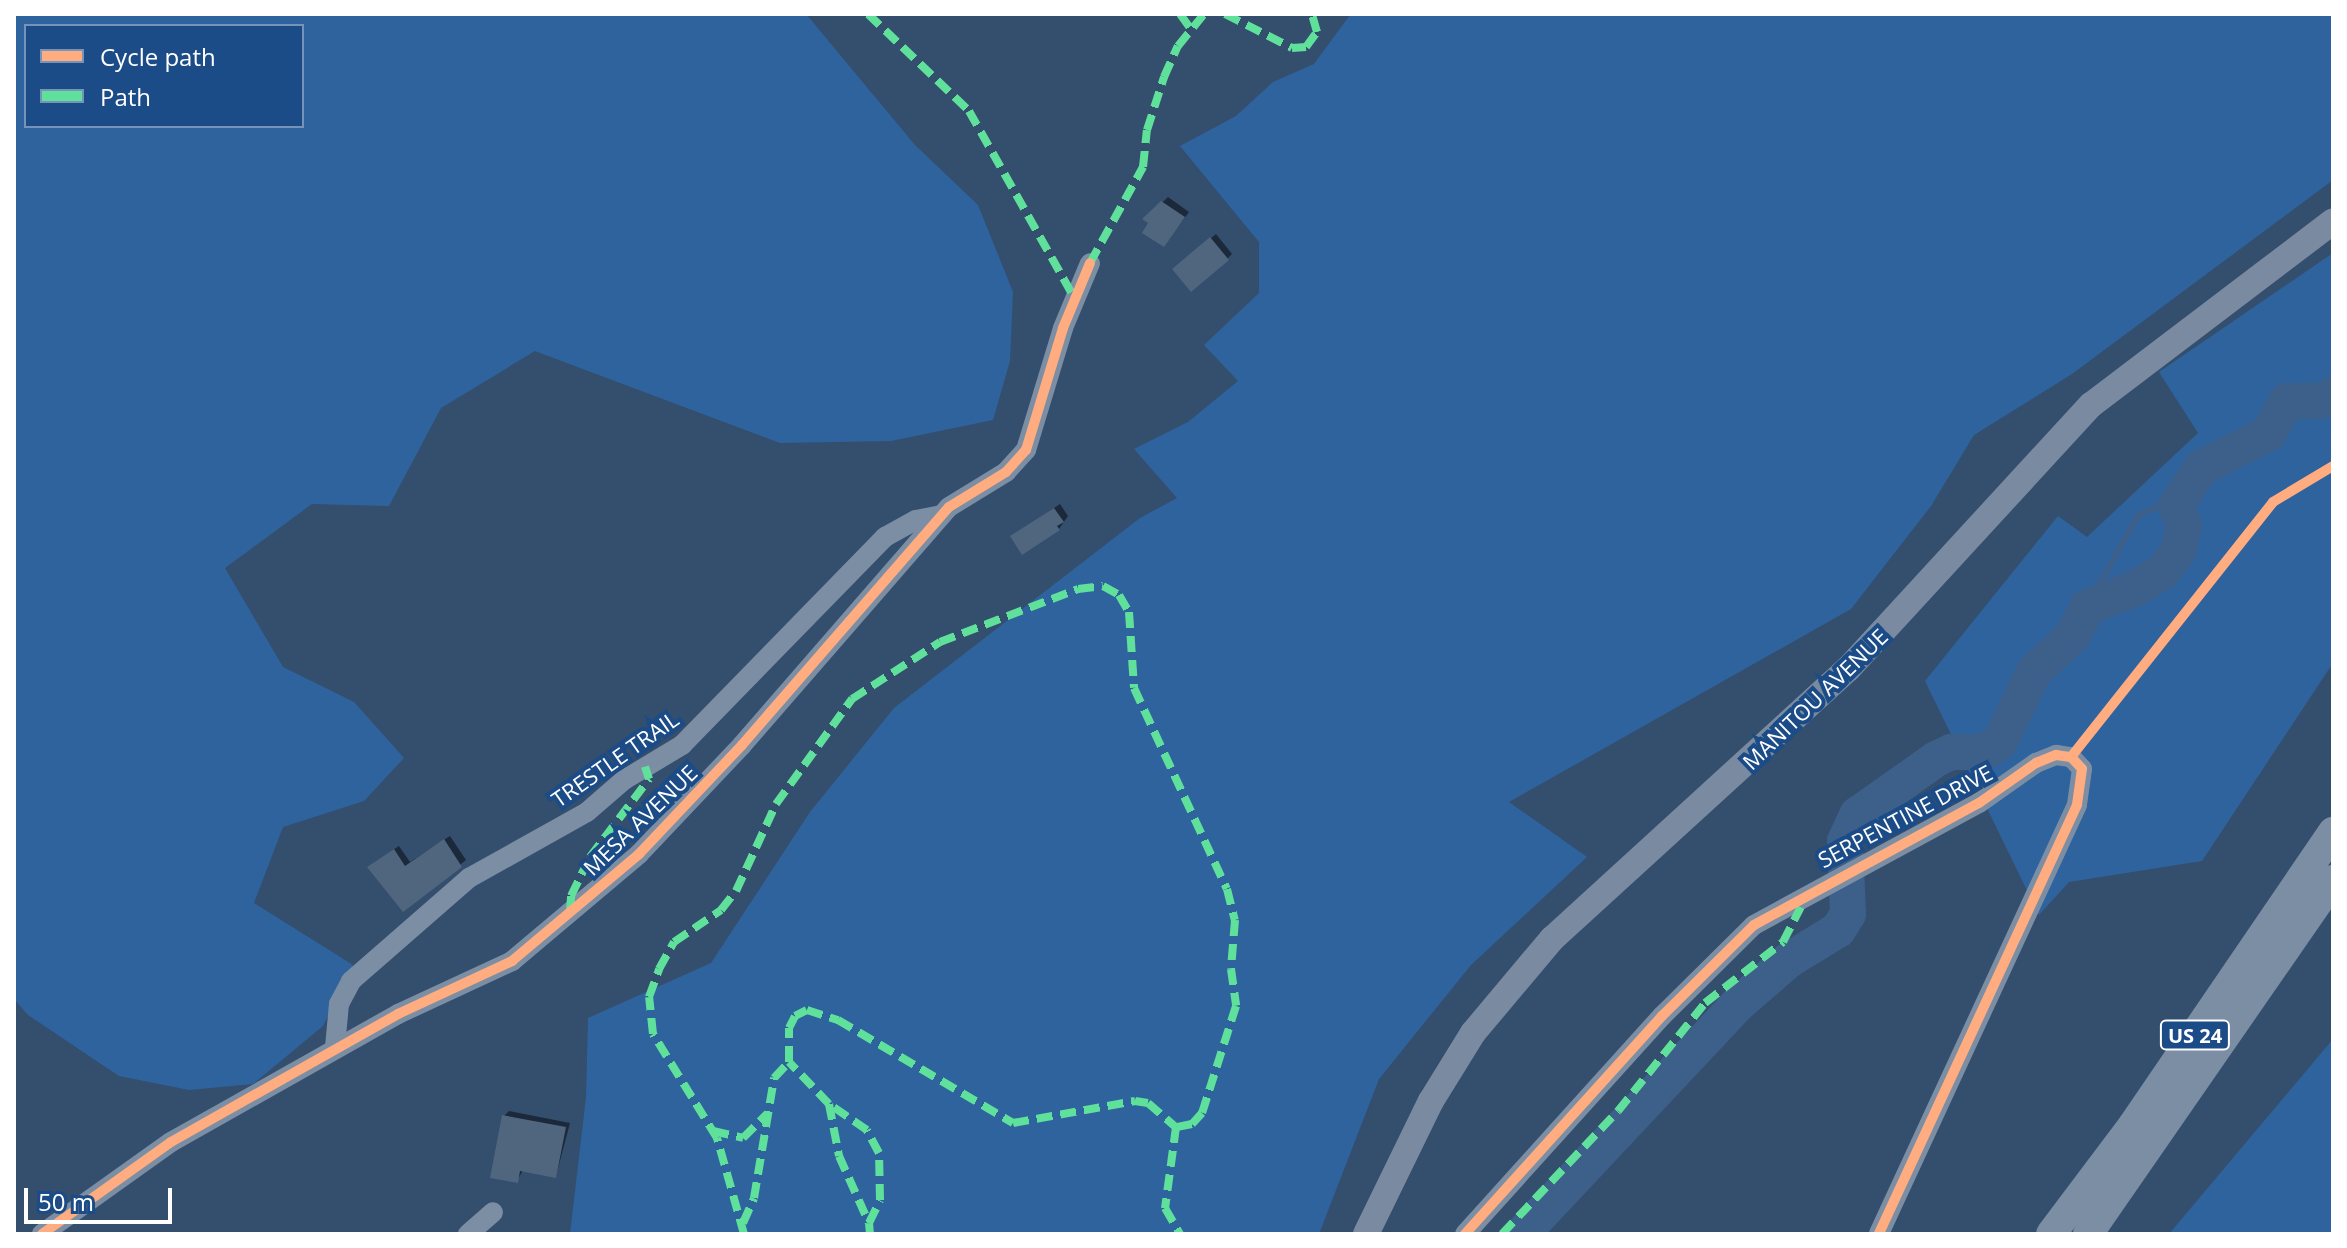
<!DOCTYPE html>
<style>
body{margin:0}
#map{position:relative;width:2347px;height:1248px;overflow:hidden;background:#344e6e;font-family:"Open Sans",sans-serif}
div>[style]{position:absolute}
.green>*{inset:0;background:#2f639e}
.shadow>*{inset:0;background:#0007}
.stream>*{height:6px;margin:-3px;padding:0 3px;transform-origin:3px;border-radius:3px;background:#3d608a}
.river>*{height:36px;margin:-18px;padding:0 18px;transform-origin:18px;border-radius:18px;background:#3d608a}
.building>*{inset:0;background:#50667f}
.minor>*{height:20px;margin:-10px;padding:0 10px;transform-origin:10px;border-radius:10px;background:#7b8ea4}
.major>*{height:26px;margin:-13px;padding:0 13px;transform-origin:13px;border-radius:13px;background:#7a8ba1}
.highway>*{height:30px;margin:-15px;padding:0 15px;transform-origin:15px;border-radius:15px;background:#7b8ea4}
.quiet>*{height:8px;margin-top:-4px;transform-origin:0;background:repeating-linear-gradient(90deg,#60e19b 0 16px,transparent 0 24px)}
.cycleway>*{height:10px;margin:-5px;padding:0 5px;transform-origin:5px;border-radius:5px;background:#ffac80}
span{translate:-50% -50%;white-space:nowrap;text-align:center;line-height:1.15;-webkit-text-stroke:8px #1b4c87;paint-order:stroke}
.shield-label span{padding:2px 6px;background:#1b4c87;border:2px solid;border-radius:6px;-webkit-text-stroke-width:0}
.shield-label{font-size:20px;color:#fff;font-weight:700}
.street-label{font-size:22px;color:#fff}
.frame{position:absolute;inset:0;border:16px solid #fff;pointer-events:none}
.legend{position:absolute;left:24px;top:24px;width:280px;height:104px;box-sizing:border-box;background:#1b4c87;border:2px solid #7694b7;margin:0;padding:10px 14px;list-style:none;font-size:24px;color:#fff}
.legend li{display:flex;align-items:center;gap:16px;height:40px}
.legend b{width:40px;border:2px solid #7694b7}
.scale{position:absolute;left:24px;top:1188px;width:148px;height:36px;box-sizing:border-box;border:4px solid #fff;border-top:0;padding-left:10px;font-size:24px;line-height:28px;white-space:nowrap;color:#fff;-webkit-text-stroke:6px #1b4c87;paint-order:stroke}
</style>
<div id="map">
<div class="green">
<div style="clip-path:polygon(evenodd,14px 14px,806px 14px,915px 145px,978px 205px,1013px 292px,1010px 361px,993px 420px,891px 441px,780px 443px,535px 351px,441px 408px,389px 506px,312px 504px,225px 568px,283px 667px,354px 702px,404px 758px,364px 801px,283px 827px,254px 903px,353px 965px,323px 1026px,253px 1084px,189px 1090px,119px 1076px,28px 1015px,14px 999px,14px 14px,26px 26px,302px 26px,302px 126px,26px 126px,26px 26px)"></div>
<div style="clip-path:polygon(1336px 14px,2333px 14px,2333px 180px,2072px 374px,1974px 435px,1931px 506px,1851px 609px,1509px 802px,1587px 857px,1471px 965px,1379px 1079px,1319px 1234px,570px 1234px,586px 1097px,588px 1018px,711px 963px,810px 812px,894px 708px,1140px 518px,1177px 498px,1134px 449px,1188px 422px,1238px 381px,1204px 345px,1259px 293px,1259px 242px,1180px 146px,1236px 116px,1273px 82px,1314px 64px,1350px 15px)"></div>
<div style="clip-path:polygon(2333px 253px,2333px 663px,2202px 861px,2069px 882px,2039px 915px,1925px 681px,2058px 516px,2087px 537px,2198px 433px,2159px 372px)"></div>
<div style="clip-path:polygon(2333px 1039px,2333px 1234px,2169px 1234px)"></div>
</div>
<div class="shadow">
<div style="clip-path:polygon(1168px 197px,1189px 212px,1164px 245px,1145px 219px)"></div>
<div style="clip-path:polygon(1216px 234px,1232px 254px,1227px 259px,1179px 264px)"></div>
<div style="clip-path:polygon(1060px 504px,1068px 516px,1059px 529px,1018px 532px)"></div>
<div style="clip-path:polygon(450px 836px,466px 860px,404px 910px,375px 862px,399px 846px,410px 862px)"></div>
<div style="clip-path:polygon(509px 1111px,570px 1123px,556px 1176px,523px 1170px,517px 1181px,504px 1116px)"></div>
</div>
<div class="stream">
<div style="left:2087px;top:607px;width:105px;rotate:-61deg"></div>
<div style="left:2138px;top:515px;width:23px;rotate:-23deg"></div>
<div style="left:2159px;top:506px;width:17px"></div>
</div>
<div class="river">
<div style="left:1522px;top:1234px;width:316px;rotate:-46.8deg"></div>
<div style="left:1738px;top:1004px;width:67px;rotate:-40.8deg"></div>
<div style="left:1789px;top:960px;width:57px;rotate:-31.5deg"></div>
<div style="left:1838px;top:930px;width:19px;rotate:-58deg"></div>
<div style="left:1848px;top:914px;width:73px;rotate:-92.4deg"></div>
<div style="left:1845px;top:841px;width:29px;rotate:-65deg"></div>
<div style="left:1857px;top:815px;width:97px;rotate:-35.3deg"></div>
<div style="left:1936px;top:759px;width:17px;rotate:-25deg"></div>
<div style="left:1951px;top:752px;width:33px"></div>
<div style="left:1984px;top:752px;width:19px;rotate:-32deg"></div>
<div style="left:2000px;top:742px;width:76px;rotate:-64.4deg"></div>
<div style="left:2033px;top:673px;width:55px;rotate:-43.5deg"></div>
<div style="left:2073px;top:635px;width:31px;rotate:-63deg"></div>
<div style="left:2087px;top:607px;width:50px;rotate:-21deg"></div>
<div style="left:2134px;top:589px;width:33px;rotate:-31deg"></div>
<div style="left:2162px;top:572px;width:26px;rotate:-51deg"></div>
<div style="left:2178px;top:552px;width:27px;rotate:-77deg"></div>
<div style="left:2184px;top:526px;width:22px;rotate:-112deg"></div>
<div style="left:2176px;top:506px;width:45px;rotate:-56.7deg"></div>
<div style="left:2201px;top:468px;width:76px;rotate:-27.2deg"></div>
<div style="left:2269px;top:433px;width:37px;rotate:-61deg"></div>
<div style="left:2287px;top:401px;width:33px"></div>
<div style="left:2320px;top:401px;width:14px;rotate:-25deg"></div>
</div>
<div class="building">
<div style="clip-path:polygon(1161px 201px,1185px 217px,1164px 247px,1142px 233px,1148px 223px,1142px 219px)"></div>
<div style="clip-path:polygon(1210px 237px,1229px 260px,1191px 292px,1172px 269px)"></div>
<div style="clip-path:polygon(1054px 508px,1064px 522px,1057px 526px,1060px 530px,1022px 555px,1010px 536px)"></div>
<div style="clip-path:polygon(444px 839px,462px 867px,403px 912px,367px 867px,394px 849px,405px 866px)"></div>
<div style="clip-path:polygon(502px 1115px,566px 1127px,556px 1178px,520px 1171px,518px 1183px,490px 1178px)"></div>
</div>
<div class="minor">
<div style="left:335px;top:1047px;width:43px;rotate:-84.7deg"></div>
<div style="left:339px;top:1004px;width:26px;rotate:-62deg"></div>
<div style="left:351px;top:981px;width:157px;rotate:-41.1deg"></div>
<div style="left:469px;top:878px;width:135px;rotate:-29.2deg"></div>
<div style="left:587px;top:812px;width:49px;rotate:-40.9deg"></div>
<div style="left:624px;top:780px;width:68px;rotate:-31.1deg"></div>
<div style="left:682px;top:745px;width:291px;rotate:-45.7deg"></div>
<div style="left:885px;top:537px;width:35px;rotate:-29deg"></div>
<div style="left:916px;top:520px;width:26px;rotate:-11deg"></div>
<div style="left:42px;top:1234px;width:158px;rotate:-35.5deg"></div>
<div style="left:171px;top:1142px;width:261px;rotate:-29.4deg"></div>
<div style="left:398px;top:1014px;width:126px;rotate:-24.9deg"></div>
<div style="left:512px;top:961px;width:166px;rotate:-40.1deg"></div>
<div style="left:639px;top:854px;width:150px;rotate:-46.6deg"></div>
<div style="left:742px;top:745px;width:315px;rotate:-49deg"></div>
<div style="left:949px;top:507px;width:67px;rotate:-31.6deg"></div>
<div style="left:1006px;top:472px;width:30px;rotate:-48deg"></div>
<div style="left:1026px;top:450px;width:127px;rotate:-73.1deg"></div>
<div style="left:1063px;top:328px;width:70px;rotate:-67.4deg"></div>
<div style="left:468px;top:1234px;width:33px;rotate:-41deg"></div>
<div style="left:1465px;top:1234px;width:294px;rotate:-47.9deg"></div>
<div style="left:1662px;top:1016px;width:129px;rotate:-44.7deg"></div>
<div style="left:1754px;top:925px;width:256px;rotate:-28.5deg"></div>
<div style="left:1979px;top:803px;width:70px;rotate:-35.1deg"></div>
<div style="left:2036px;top:763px;width:22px;rotate:-22deg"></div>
<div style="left:2056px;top:755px;width:15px;rotate:8deg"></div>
<div style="left:2071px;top:757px;width:16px;rotate:47deg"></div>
<div style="left:2082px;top:769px;width:36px;rotate:98deg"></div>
<div style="left:2077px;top:805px;width:472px;rotate:114.8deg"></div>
</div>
<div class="major">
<div style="left:1366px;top:1234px;width:148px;rotate:-64deg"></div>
<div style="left:1431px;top:1101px;width:80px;rotate:-58.3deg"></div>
<div style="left:1473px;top:1033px;width:123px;rotate:-50deg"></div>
<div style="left:1552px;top:939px;width:401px;rotate:-42.4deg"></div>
<div style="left:1848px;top:669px;width:359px;rotate:-47.4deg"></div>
<div style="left:2091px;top:405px;width:304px;rotate:-37.2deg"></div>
</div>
<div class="highway">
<div style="left:2051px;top:1234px;width:136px;rotate:-53deg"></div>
<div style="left:2133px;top:1125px;width:355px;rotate:-55.7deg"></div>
<div style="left:2088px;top:1234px;width:431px;rotate:-55.3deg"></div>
</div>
<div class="quiet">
<div style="left:868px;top:14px;width:140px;rotate:43.8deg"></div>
<div style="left:969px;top:111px;width:216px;rotate:60.6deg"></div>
<div style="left:1180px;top:14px;width:22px;rotate:54deg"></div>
<div style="left:1225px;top:14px;width:75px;rotate:26.9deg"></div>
<div style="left:1292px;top:48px;width:14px;rotate:-4deg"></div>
<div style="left:1306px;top:47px;width:19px;rotate:-54deg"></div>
<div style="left:1317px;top:32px;width:19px;rotate:-106deg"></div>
<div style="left:1090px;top:263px;width:110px;rotate:-61.1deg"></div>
<div style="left:1143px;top:167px;width:37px;rotate:-84deg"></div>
<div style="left:1147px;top:130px;width:56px;rotate:-72.2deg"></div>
<div style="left:1164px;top:77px;width:34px;rotate:-66deg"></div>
<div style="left:1178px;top:46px;width:41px;rotate:-50.9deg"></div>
<div style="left:570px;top:912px;width:16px;rotate:-86deg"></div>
<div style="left:571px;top:896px;width:43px;rotate:-64deg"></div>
<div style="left:590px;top:857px;width:98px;rotate:-52.9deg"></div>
<div style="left:649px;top:779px;width:13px;rotate:-108deg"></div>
<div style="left:829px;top:1104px;width:53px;rotate:79.1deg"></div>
<div style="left:839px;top:1156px;width:73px;rotate:65.9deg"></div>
<div style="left:1176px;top:1127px;width:82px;rotate:97.7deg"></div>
<div style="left:1165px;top:1208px;width:30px;rotate:60deg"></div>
<div style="left:713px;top:1131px;width:31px;rotate:13deg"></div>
<div style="left:743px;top:1138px;width:35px;rotate:-45deg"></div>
<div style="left:743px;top:1223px;width:27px;rotate:-66deg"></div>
<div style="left:754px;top:1198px;width:122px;rotate:-80.5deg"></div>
<div style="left:774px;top:1078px;width:22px;rotate:-47deg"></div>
<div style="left:744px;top:1234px;width:100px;rotate:-105.7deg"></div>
<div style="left:717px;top:1138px;width:122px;rotate:-121.6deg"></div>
<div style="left:653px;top:1034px;width:37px;rotate:-96deg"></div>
<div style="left:649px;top:997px;width:30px;rotate:-70deg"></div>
<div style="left:659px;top:969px;width:31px;rotate:-61deg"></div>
<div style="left:674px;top:942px;width:57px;rotate:-34.2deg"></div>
<div style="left:721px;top:910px;width:24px;rotate:-52deg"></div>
<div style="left:736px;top:891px;width:96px;rotate:-65.3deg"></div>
<div style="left:776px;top:804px;width:130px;rotate:-54.1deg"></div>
<div style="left:852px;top:699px;width:105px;rotate:-32.9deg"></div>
<div style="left:940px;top:642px;width:148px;rotate:-21deg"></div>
<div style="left:1078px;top:589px;width:25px;rotate:-7deg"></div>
<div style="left:1103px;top:586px;width:18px;rotate:29deg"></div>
<div style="left:1119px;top:595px;width:20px;rotate:60deg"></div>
<div style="left:1129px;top:612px;width:76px;rotate:86.2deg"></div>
<div style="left:1134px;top:688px;width:221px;rotate:65.2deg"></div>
<div style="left:1227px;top:889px;width:32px;rotate:76deg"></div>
<div style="left:1235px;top:920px;width:49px;rotate:94.7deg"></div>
<div style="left:1231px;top:969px;width:37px;rotate:82deg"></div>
<div style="left:1236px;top:1006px;width:112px;rotate:107.6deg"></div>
<div style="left:1202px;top:1113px;width:15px;rotate:132deg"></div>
<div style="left:1192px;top:1124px;width:16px;rotate:169deg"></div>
<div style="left:870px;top:1234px;width:11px;rotate:-95deg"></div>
<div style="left:869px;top:1223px;width:25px;rotate:-64deg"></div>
<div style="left:880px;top:1200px;width:47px;rotate:-91.2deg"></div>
<div style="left:879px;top:1153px;width:26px;rotate:-118deg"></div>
<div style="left:867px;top:1130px;width:46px;rotate:-145.6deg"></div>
<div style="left:829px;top:1104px;width:58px;rotate:-133.6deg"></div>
<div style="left:789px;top:1062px;width:34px;rotate:-90deg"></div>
<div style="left:789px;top:1028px;width:13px;rotate:-63deg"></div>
<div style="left:795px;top:1016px;width:13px;rotate:-27deg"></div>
<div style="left:807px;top:1010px;width:33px;rotate:18deg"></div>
<div style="left:838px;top:1020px;width:203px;rotate:30.5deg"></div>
<div style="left:1013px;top:1123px;width:124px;rotate:-10.2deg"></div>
<div style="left:1135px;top:1101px;width:13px;rotate:9deg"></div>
<div style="left:1148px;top:1103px;width:37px;rotate:41deg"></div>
<div style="left:1502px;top:1234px;width:169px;rotate:-46.7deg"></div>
<div style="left:1618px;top:1111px;width:139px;rotate:-51.1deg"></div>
<div style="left:1705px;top:1003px;width:99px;rotate:-38deg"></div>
<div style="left:1783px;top:942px;width:39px;rotate:-63deg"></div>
</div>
<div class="cycleway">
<div style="left:2071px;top:757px;width:325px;rotate:-51.6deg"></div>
<div style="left:2273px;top:502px;width:70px;rotate:-31deg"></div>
<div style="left:42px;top:1234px;width:158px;rotate:-35.5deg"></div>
<div style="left:171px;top:1142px;width:261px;rotate:-29.4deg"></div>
<div style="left:398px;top:1014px;width:126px;rotate:-24.9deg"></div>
<div style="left:512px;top:961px;width:166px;rotate:-40.1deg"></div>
<div style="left:639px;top:854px;width:150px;rotate:-46.6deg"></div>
<div style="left:742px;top:745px;width:315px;rotate:-49deg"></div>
<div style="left:949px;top:507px;width:67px;rotate:-31.6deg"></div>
<div style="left:1006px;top:472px;width:30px;rotate:-48deg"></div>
<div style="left:1026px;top:450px;width:127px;rotate:-73.1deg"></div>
<div style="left:1063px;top:328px;width:70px;rotate:-67.4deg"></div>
<div style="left:1465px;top:1234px;width:294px;rotate:-47.9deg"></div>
<div style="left:1662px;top:1016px;width:129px;rotate:-44.7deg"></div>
<div style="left:1754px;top:925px;width:256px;rotate:-28.5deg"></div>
<div style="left:1979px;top:803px;width:70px;rotate:-35.1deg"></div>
<div style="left:2036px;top:763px;width:22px;rotate:-22deg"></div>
<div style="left:2056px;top:755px;width:15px;rotate:8deg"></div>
<div style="left:2071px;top:757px;width:16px;rotate:47deg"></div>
<div style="left:2082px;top:769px;width:36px;rotate:98deg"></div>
<div style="left:2077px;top:805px;width:472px;rotate:114.8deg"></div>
</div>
<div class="shield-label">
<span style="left:2195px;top:1035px">US 24</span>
</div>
<div class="street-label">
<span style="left:1815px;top:699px;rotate:-44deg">MANITOU AVENUE</span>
<span style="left:615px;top:759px;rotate:-35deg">TRESTLE TRAIL</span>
<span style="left:1905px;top:816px;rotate:-28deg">SERPENTINE DRIVE</span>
<span style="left:640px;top:820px;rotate:-44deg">MESA AVENUE</span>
</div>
<div class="frame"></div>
<ul class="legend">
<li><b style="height:10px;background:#ffac80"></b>Cycle path</li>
<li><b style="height:10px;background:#60e19b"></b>Path</li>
</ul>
<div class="scale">50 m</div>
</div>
